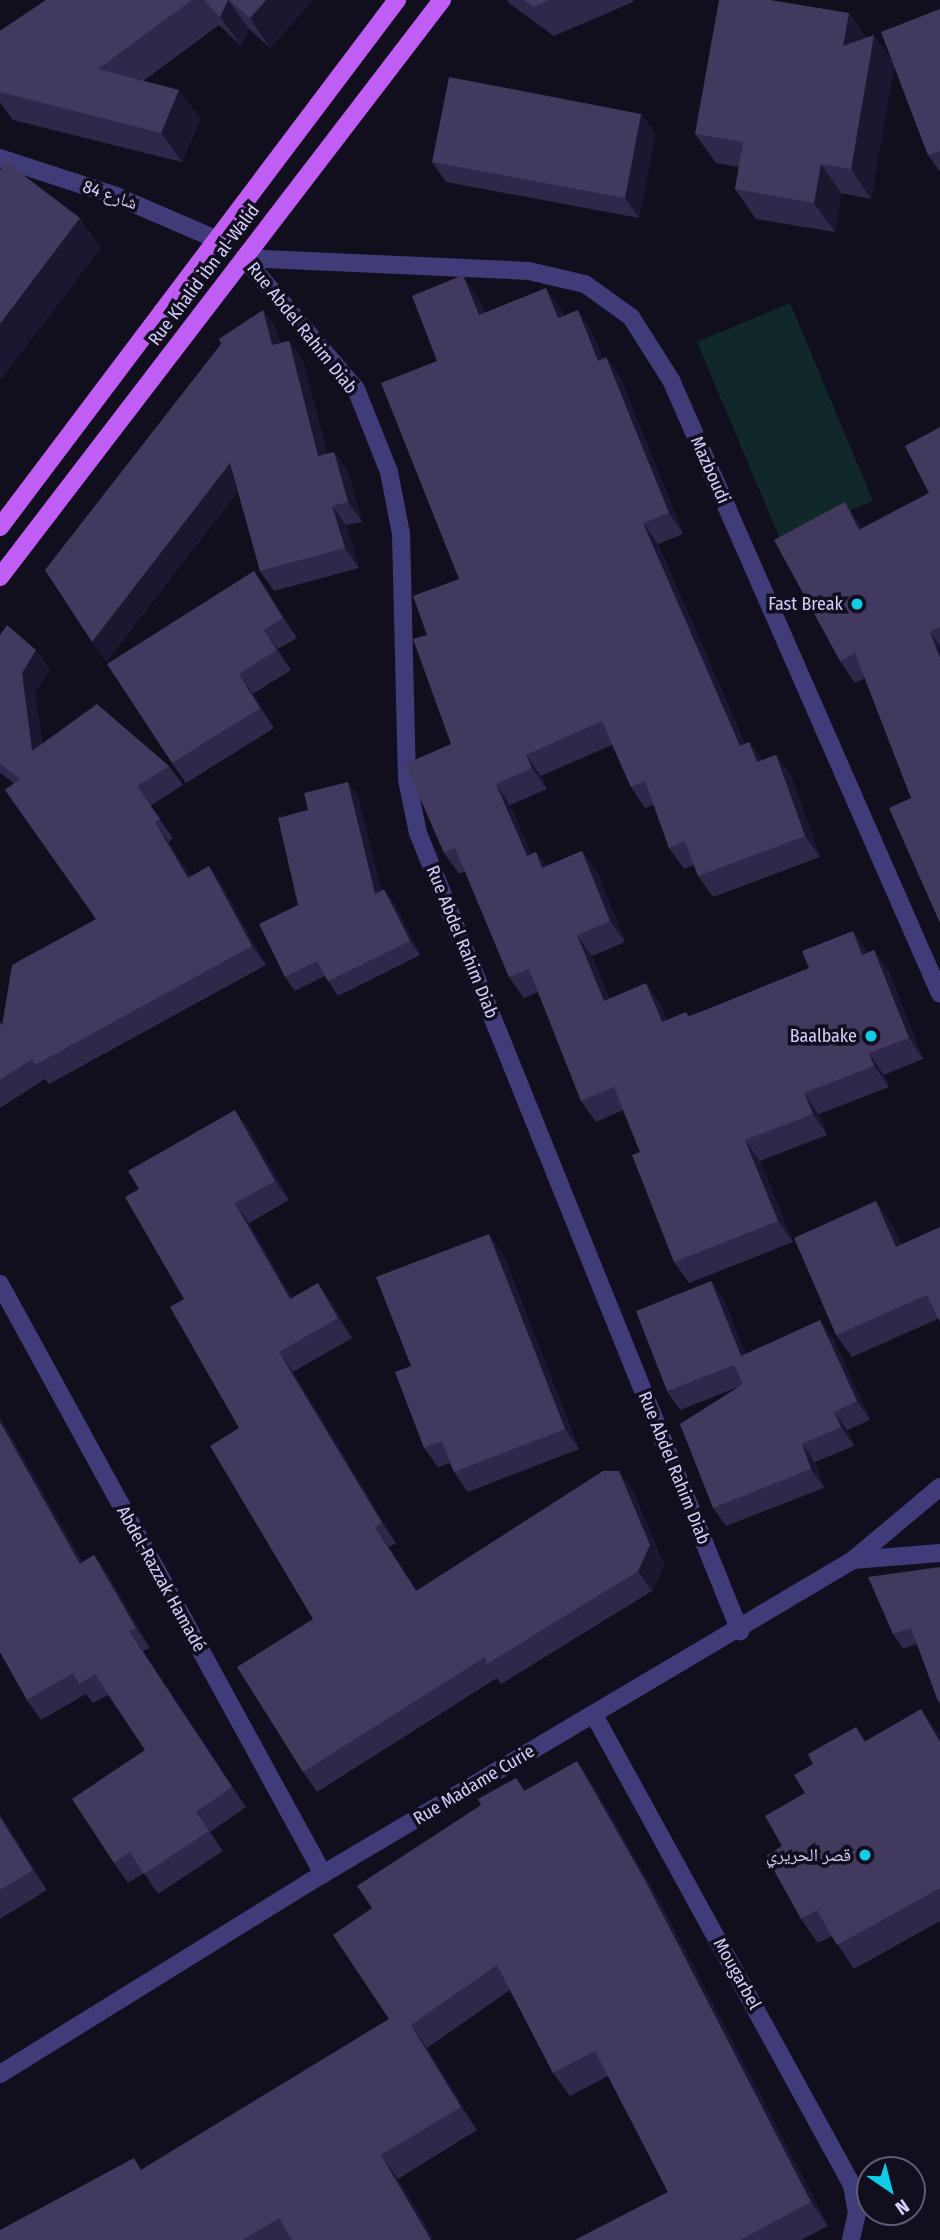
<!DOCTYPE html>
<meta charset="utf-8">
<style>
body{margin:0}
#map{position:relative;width:940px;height:2240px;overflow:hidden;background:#110e1e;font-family:"Fira Sans Condensed","Noto Naskh Arabic",sans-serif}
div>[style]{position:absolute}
.green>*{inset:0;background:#112828}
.minor>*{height:18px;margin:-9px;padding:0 9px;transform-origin:9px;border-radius:9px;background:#403c7a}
.major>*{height:18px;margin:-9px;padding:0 9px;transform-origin:9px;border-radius:9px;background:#c05df4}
.wall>*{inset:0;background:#2f284b}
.shaded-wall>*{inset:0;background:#1c1631}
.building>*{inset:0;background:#41395e}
.dots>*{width:19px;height:19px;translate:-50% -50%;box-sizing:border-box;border:4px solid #110e1e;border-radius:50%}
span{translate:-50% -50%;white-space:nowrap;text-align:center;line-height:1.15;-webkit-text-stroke:7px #110e1e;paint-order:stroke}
.street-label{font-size:18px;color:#d5cefc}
.poi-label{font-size:18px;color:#d5cefc}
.right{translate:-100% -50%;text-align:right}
.north{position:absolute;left:856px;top:2156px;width:70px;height:70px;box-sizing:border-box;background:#110e1e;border:2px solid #5f5b77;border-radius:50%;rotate:145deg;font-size:19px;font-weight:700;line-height:28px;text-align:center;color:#d5cefc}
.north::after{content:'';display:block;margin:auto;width:24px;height:32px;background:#0fcce7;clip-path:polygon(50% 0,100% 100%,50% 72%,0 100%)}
</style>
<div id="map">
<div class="green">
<div style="clip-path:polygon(790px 303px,873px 501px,780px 539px,697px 342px)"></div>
</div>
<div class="minor">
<div style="left:0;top:158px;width:122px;rotate:18.1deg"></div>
<div style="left:116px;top:196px;width:111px;rotate:23.3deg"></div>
<div style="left:244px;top:258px;width:172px;rotate:49.5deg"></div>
<div style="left:356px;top:389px;width:89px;rotate:68.3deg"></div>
<div style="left:389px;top:472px;width:63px;rotate:79deg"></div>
<div style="left:401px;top:534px;width:246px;rotate:88.6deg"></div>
<div style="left:407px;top:780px;width:54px;rotate:78.3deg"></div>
<div style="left:418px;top:833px;width:861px;rotate:68.03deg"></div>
<div style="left:244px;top:258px;width:285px;rotate:2.6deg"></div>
<div style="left:529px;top:271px;width:57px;rotate:13.1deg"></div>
<div style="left:585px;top:284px;width:57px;rotate:35.7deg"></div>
<div style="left:631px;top:317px;width:75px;rotate:57.6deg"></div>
<div style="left:671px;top:380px;width:670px;rotate:66.34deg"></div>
<div style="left:0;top:1284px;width:673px;rotate:61.3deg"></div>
<div style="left:853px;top:1560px;width:87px;rotate:-4.6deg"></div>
<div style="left:594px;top:1715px;width:536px;rotate:61.24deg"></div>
<div style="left:852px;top:2185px;width:28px;rotate:80deg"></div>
<div style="left:857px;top:2213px;width:28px;rotate:103deg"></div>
<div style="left:0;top:2074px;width:380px;rotate:-31.8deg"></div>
<div style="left:323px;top:1874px;width:616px;rotate:-30.64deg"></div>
<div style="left:853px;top:1560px;width:114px;rotate:-40deg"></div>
</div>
<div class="major">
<div style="left:0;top:527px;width:660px;rotate:-53.01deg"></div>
<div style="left:0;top:577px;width:727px;rotate:-52.55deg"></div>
</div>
<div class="wall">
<div style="clip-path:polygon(46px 0,313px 0,270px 48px,249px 29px,241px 46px,219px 25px,143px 81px,179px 90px,200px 119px,182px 162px,13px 120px,0 102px,0 31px)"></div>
<div style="clip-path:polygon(507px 0,634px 0,633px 2px,554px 36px,510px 4px)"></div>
<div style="clip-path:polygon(940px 9px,940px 172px,928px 155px,894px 66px,871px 199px,841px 193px,835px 232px,756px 219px,735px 189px,739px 167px,716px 163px,695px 134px,849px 13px,866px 38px,892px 61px)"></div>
<div style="clip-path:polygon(641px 114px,655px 134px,639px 218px,446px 182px,432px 162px)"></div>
<div style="clip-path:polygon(478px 297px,485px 313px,561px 309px,563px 316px,592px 332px,603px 359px,606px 357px,621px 379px,683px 534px,658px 544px,745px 744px,749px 742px,762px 760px,776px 755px,791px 776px,820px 857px,713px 897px,698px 876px,694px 865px,684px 869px,669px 848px,654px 805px,645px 808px,631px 787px,612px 745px,541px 776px,547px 789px,510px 805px,531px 854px,536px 852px,546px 866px,582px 851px,597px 872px,625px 942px,592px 956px,609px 998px,661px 1004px,667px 1020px,686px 1012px,689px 1016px,874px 950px,889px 972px,923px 1059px,884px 1075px,889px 1087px,819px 1114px,827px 1135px,760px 1161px,793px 1242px,689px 1283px,674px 1262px,640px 1152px,623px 1110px,596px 1122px,581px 1101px,538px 992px,524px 998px,509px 977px,465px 871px,459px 874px,444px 853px,451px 744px,427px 635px,459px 579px,437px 361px)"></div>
<div style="clip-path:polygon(263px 310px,277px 330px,280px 343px,289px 341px,303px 361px,327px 454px,334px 452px,348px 472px,362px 522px,346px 525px,359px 568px,274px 591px,260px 571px,238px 491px,106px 662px)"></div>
<div style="clip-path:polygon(940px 427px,940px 923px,911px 798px,865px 678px,855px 683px,840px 661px,845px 502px,862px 528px,929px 493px)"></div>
<div style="clip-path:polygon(254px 571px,297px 638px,278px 649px,291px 670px,253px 694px,274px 728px,186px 783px,172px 763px)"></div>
<div style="clip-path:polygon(0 635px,36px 650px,50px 670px,35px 692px,42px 743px,169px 766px,183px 785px,150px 806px,173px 838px,169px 842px,190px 877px,209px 866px,222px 886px,266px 965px,49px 1084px,45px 1079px,0 1108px,0 1021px,2px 1025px,96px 919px,14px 783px,0 773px)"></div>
<div style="clip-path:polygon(358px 796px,381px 891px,394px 903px,420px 955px,338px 996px,325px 976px,295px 991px,285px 977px,298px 905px,308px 810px)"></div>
<div style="clip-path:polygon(249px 1129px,289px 1200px,249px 1223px,292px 1298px,332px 1303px,352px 1338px,293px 1372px,396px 1543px,389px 1547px,417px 1591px,633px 1491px,664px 1565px,652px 1591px,501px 1684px,497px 1678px,317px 1792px,303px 1772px,313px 1619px,239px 1428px,139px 1189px)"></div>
<div style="clip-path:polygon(891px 1223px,901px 1245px,940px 1227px,938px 1319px,852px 1357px,836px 1335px)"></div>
<div style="clip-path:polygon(503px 1254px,579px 1449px,468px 1492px,454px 1472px,450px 1463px,438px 1467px,424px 1448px)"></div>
<div style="clip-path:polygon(711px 1281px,724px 1300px,745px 1354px,833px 1338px,870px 1420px,847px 1430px,854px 1446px,815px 1462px,824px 1488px,726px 1526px,713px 1508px,738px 1387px,680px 1410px,667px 1391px)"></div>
<div style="clip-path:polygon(0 1417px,82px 1562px,94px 1555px,108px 1575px,150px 1648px,143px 1651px,246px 1807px,210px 1832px,223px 1851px,158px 1894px,144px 1873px,128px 1883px,114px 1863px,145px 1750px,108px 1695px,93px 1703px,86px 1694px,41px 1720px,27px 1700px,0 1652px)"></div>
<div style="clip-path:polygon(940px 1567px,940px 1704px,938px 1701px,917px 1644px,903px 1649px,893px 1634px)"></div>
<div style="clip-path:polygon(856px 1727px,866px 1742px,940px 1736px,940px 1921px,854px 1969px,832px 1936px,818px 1943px,801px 1919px,782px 1846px,805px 1793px,813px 1764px)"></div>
<div style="clip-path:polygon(516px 1778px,525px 1791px,593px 1785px,662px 1906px,828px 2226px,801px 2240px,575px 2240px,668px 2192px,608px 2076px,570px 2096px,553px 2073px,510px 1990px,427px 2048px,477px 2130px,398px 2179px,434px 2240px,0 2240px,142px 2169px,389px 2019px,372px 1908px,481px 1805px)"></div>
<div style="clip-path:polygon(0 1814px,47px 1890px,0 1919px)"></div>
</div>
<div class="shaded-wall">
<div style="clip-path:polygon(228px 0,249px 29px,241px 46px,220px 17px)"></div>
<div style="clip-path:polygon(266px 0,313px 0,270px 48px,250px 18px)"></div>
<div style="clip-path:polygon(849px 13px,869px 43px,843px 46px)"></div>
<div style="clip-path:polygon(874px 35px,895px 64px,871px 199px,851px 169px)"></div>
<div style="clip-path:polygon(179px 90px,200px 119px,182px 162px,161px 133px)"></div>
<div style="clip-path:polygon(641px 114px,655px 134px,639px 218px,625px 198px)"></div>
<div style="clip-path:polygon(821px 164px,841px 193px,835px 232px,814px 203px)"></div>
<div style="clip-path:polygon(80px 218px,101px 248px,0 381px,0 324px)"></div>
<div style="clip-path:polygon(463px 275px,478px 297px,494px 336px,479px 315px)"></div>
<div style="clip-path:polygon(546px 288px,561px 309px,573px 339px,558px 318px)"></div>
<div style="clip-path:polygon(263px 310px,277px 330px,286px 365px,272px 345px)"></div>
<div style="clip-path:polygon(578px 310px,592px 332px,613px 382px,598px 361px)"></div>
<div style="clip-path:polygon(289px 341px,303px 361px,332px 476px,318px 456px)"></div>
<div style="clip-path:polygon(606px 357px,621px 379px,683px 534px,669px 513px)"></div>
<div style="clip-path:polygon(334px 452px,348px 472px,362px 522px,348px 502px)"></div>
<div style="clip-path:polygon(230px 463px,244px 483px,106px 662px,92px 642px)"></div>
<div style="clip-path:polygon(845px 502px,860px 524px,874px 551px,859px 530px)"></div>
<div style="clip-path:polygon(332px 506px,346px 525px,359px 568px,345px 548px)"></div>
<div style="clip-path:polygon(643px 523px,658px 544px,755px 767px,740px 746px)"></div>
<div style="clip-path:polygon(254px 571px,268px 591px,297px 638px,283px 618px)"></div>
<div style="clip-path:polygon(264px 630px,278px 649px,291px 670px,277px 650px)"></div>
<div style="clip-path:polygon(930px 632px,940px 646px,940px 658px)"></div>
<div style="clip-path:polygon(36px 650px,50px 670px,35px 692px,45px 770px,32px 751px,22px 673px)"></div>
<div style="clip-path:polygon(239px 674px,253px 694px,274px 728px,260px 708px)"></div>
<div style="clip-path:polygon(749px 742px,764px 763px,757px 762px)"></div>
<div style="clip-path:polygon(526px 755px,541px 776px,547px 789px,532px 768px)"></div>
<div style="clip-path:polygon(776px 755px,791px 776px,820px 857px,805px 836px)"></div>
<div style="clip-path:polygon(348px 782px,358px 796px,386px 908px,375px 894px)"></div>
<div style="clip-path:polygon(496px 784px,510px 805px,541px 877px,527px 856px)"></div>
<div style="clip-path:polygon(155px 822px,169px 842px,202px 897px,188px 878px)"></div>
<div style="clip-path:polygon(582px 851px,597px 872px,625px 942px,610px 921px)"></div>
<div style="clip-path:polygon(536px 852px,550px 873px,542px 868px)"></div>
<div style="clip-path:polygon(209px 866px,222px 886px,266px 965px,252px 946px)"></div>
<div style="clip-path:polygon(384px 889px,394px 903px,420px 955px,410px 941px)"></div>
<div style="clip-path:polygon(853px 931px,868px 952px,877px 976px,862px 955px)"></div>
<div style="clip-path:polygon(577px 935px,592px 956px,618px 1022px,604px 1001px)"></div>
<div style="clip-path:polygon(874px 950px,889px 972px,923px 1059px,909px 1038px)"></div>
<div style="clip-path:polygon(646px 983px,661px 1004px,677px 1043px,662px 1022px)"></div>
<div style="clip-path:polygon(869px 1053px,884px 1075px,889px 1087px,874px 1066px)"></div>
<div style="clip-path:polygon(804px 1093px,819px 1114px,827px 1135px,813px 1114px)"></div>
<div style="clip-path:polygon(235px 1110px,249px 1129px,289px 1200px,275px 1181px)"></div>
<div style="clip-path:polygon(745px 1140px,760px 1161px,793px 1242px,778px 1221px)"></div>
<div style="clip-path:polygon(876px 1201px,891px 1223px,911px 1269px,896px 1247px)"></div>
<div style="clip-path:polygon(235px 1203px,249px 1223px,304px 1319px,290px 1299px)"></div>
<div style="clip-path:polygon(489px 1234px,503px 1254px,579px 1449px,565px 1429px)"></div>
<div style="clip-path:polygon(711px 1281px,724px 1300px,754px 1375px,741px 1356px)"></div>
<div style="clip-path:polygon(318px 1283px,332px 1303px,352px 1338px,338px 1318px)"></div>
<div style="clip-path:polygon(820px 1320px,833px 1338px,870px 1420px,857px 1401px)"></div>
<div style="clip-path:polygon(279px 1352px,293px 1372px,396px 1543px,382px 1523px)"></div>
<div style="clip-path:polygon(834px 1412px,847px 1430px,854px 1446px,841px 1427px)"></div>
<div style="clip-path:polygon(0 1417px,94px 1584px,80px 1564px,0 1422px)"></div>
<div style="clip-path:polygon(802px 1444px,815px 1462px,824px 1488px,811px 1469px)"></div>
<div style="clip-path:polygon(619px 1471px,633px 1491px,664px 1565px,652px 1591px,638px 1571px)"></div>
<div style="clip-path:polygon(375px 1527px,389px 1547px,430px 1611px,416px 1591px)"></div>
<div style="clip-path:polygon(94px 1555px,108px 1575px,150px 1648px,136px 1628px)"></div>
<div style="clip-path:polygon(129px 1631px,143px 1651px,246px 1807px,232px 1787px)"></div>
<div style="clip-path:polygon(921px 1709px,938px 1733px,940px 1736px,940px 1742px)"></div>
<div style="clip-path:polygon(577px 1761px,593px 1785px,662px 1906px,828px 2226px,811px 2202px)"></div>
<div style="clip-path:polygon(0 1814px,47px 1890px,33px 1870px,0 1817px)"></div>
<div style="clip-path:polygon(411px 2025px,427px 2048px,477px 2130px,461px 2107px)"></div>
<div style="clip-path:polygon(381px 2155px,398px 2179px,434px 2240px,431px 2240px)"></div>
</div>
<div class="building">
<div style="clip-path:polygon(46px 0,192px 0,98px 69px,179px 90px,161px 133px,0 92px,0 31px)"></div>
<div style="clip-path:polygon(204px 0,228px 0,220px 17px)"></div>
<div style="clip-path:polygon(229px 0,266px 0,250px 18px)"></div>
<div style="clip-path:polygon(524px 0,549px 0,533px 7px)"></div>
<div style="clip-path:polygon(719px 0,770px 0,849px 13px,843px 46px,874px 35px,851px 169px,821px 164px,814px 203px,735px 189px,743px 142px,695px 134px)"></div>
<div style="clip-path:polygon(940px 9px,940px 151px,928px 155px,881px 32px)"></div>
<div style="clip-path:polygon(449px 77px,641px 114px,625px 198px,432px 162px)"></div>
<div style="clip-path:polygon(6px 162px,80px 218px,0 324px,0 170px)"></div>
<div style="clip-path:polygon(463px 275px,479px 315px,546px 288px,558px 318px,578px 310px,598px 361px,606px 357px,669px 513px,643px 523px,740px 746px,749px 742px,757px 762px,776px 755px,805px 836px,698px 876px,685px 841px,669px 848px,645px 781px,631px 787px,602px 721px,526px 755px,532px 768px,496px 784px,527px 856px,536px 852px,542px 868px,582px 851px,610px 921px,577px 935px,604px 1001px,646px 983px,662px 1022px,686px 1012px,688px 1017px,809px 968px,802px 951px,853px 931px,862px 955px,874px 950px,909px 1038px,869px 1053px,874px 1066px,804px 1093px,813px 1114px,745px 1140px,778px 1221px,674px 1262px,632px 1155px,640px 1152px,614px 1087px,581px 1101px,529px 969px,509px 977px,455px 848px,444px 853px,405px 764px,451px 744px,413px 639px,427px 635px,413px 596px,459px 579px,381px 383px,437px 361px,412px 296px)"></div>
<div style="clip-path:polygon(263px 310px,272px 345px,289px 341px,318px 456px,334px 452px,348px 502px,332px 506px,345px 548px,260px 571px,230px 463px,92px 642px,45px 570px,221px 344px,219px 339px)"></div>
<div style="clip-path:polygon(940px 427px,940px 627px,930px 632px,940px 658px,940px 923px,889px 808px,911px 798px,855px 653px,840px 661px,774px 540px,845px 502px,859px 530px,929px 493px,905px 446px)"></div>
<div style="clip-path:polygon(254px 571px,283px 618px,264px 630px,277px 650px,239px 674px,260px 708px,172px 763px,107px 664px)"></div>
<div style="clip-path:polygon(7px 625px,36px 650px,22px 673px,32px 751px,97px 704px,169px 766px,137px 786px,160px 819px,155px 822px,188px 878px,209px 866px,252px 946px,35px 1065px,32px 1059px,0 1080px,0 1023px,2px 1026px,12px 965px,96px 919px,5px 790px,20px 779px,0 764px,0 635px)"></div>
<div style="clip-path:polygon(348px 782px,375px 894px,384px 889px,410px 941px,328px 981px,317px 961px,285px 977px,259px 924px,298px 905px,278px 818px,308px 810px,304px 793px)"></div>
<div style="clip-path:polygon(235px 1110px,275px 1181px,235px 1203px,290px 1299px,318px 1283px,338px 1318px,279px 1352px,382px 1523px,375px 1527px,416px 1591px,603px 1471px,619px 1471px,650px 1545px,638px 1571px,487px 1664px,485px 1657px,303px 1772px,237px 1667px,313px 1619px,210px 1446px,239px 1428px,170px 1307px,184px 1299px,125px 1197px,139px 1189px,128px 1171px)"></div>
<div style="clip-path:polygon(876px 1201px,896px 1247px,940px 1227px,940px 1322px,927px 1295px,836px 1335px,794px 1238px)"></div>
<div style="clip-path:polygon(489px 1234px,565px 1429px,454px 1472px,442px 1441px,424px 1448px,395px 1372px,411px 1366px,376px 1277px)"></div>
<div style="clip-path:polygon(711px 1281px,741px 1356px,820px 1320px,857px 1401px,834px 1412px,841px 1427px,802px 1444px,811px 1469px,713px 1508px,680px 1424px,743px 1384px,734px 1365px,667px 1391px,636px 1311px)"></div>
<div style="clip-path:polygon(0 1422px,80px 1564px,94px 1555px,136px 1628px,129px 1631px,232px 1787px,196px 1812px,209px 1831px,144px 1874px,130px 1852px,114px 1863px,72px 1799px,145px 1750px,95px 1674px,79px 1684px,73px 1673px,27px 1700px,0 1652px)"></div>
<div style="clip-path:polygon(940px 1567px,940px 1700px,938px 1701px,911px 1628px,893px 1634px,868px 1577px)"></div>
<div style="clip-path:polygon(921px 1709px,940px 1742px,940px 1888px,837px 1945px,817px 1910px,801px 1919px,766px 1856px,782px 1846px,765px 1816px,805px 1793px,794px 1775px,813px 1764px,808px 1754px,856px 1727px,864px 1742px)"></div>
<div style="clip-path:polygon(577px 1761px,646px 1882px,811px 2202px,740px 2240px,575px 2240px,668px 2192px,595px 2051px,553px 2073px,497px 1965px,411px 2025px,461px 2107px,381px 2155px,431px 2240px,292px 2240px,279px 2218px,243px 2240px,0 2240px,0 2230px,134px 2158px,141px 2170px,389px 2019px,333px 1935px,372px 1908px,357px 1886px,481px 1805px,478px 1799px,516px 1778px,524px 1791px)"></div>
<div style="clip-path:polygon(0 1817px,33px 1870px,0 1890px)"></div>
</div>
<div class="dots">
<div style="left:857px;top:604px;background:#0fcce7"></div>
<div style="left:871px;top:1036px;background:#0fcce7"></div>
<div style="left:865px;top:1855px;background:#0fcce7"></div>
</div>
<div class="street-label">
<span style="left:110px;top:195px;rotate:19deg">شارع 84</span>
<span style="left:204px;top:275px;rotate:-53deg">Rue Khalid ibn al-Walid</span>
<span style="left:302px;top:328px;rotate:51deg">Rue Abdel Rahim Diab</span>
<span style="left:710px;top:470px;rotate:66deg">Mazboudi</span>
<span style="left:462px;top:942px;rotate:68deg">Rue Abdel Rahim Diab</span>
<span style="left:674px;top:1468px;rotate:68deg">Rue Abdel Rahim Diab</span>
<span style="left:161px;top:1579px;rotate:61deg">Abdel-Razzak Hamadé</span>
<span style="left:474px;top:1785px;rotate:-31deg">Rue Madame Curie</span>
<span style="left:737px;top:1974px;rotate:61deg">Mougarbel</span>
</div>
<div class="poi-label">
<span class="right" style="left:843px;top:604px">Fast Break</span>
<span class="right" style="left:857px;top:1036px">Baalbake</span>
<span class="right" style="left:851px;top:1855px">قصر الحريري</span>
</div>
<div class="north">N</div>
</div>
